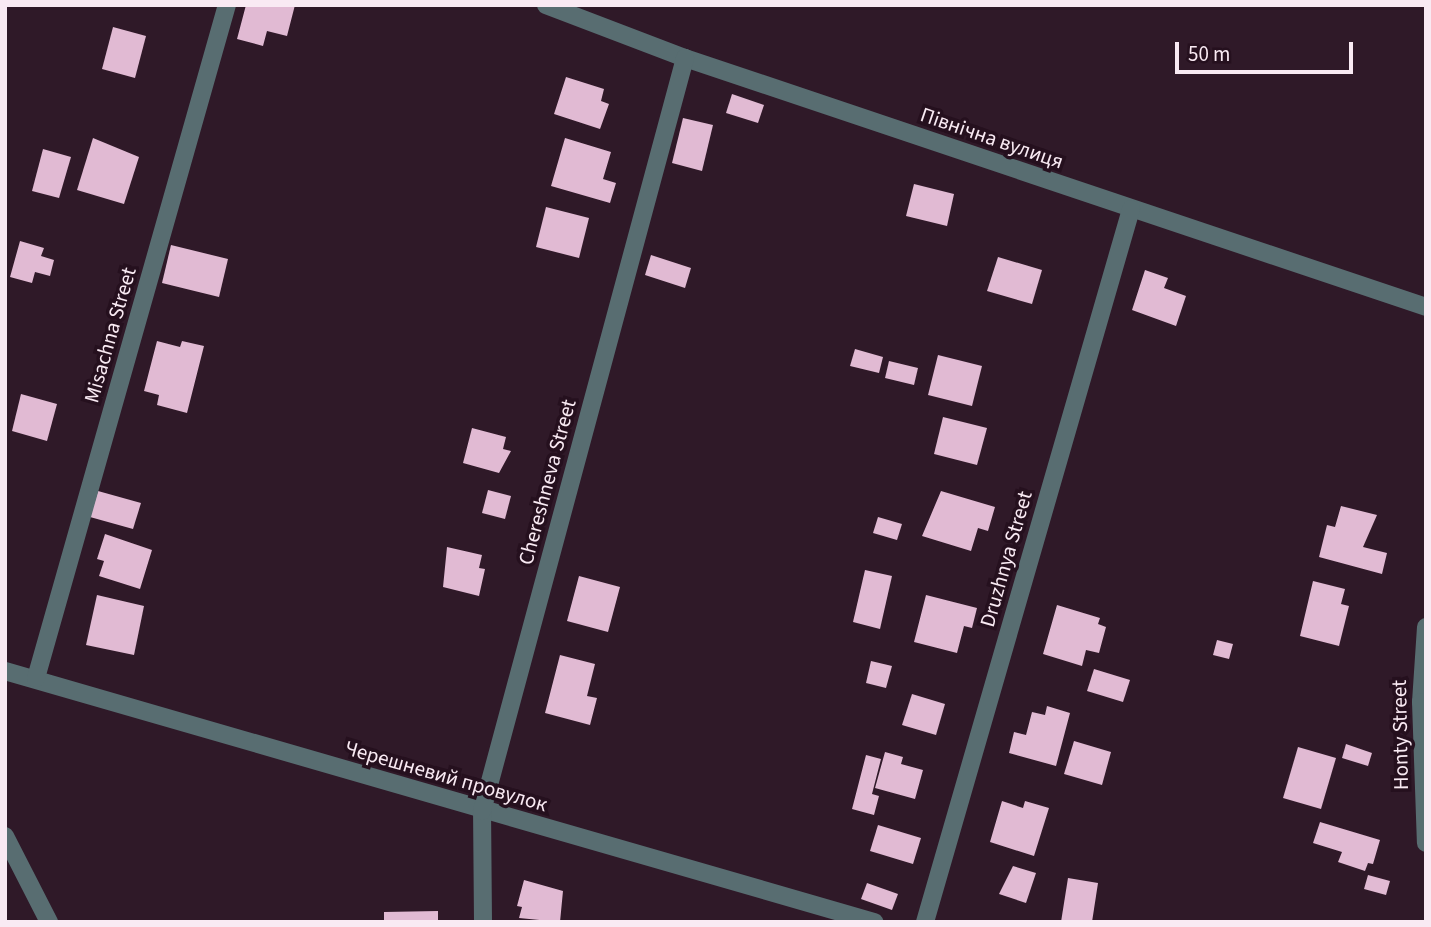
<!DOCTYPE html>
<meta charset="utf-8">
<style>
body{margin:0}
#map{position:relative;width:1431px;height:927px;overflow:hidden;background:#2f1928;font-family:"Source Sans 3",sans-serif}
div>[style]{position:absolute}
.building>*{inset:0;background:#e1bad3}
.minor>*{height:18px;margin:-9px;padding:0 9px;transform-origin:9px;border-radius:9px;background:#586d71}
span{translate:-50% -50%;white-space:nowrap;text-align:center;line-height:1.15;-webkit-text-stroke:7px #25101e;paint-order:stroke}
.street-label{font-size:21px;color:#f9eaf3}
.frame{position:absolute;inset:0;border:7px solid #f9eaf3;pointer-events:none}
.scale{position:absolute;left:1175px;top:42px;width:178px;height:32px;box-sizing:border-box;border:4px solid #f9eaf3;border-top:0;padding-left:9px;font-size:21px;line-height:24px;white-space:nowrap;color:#f9eaf3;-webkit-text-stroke:5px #25101e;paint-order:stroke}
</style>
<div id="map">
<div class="building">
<div style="clip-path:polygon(246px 5px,295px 5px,287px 36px,267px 31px,263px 46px,237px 39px)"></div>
<div style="clip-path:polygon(113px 27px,146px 36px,135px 78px,102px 69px)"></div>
<div style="clip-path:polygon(566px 77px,604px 89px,601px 101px,609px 104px,600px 129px,554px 114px)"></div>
<div style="clip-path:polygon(732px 94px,764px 105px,758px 123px,726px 113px)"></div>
<div style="clip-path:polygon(683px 118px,713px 125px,702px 171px,672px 163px)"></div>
<div style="clip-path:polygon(93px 138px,139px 157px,124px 204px,77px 190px)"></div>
<div style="clip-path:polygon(565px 138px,611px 152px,603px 179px,616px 183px,610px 203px,551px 186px)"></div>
<div style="clip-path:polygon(43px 149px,71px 157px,59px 198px,32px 191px)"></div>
<div style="clip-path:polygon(914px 184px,954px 194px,947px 226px,906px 216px)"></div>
<div style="clip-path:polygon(546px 207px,589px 218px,579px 258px,536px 247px)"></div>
<div style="clip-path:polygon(20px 241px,44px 248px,41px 256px,54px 260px,50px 276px,35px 272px,32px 283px,10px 277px)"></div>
<div style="clip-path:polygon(171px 245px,228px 259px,219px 297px,162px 283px)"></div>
<div style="clip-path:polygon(651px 255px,691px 268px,685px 288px,645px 275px)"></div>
<div style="clip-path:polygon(998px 257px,1042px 270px,1032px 304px,987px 291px)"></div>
<div style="clip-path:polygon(1145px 270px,1168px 278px,1164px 288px,1186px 296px,1176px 326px,1132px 310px)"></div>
<div style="clip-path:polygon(157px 341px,180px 347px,182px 341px,204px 346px,187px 413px,157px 405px,159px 395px,144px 391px)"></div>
<div style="clip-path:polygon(855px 349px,883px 357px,879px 373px,850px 366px)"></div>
<div style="clip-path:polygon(938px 355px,982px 366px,972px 406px,928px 395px)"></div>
<div style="clip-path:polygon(889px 361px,918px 368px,914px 385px,885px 378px)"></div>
<div style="clip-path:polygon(21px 394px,57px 404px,47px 441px,12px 431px)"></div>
<div style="clip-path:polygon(943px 417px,987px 428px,977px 465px,934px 454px)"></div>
<div style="clip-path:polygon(472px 428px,506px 437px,503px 449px,511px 451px,499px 473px,463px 463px)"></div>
<div style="clip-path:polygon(488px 490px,511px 496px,505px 519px,482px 513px)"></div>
<div style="clip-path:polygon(98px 491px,141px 503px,133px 529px,90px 517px)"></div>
<div style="clip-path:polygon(941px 491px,995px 507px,988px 531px,978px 528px,971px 551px,922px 536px)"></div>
<div style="clip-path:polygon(1341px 506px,1377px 515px,1363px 547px,1387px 553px,1382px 574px,1319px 557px,1327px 525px,1335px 527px)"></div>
<div style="clip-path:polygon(878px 517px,902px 524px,897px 540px,873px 533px)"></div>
<div style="clip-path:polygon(105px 534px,152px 550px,140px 589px,99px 576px,104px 561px,97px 559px)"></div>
<div style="clip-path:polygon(447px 547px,482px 555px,479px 568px,485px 569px,479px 596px,443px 587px)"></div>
<div style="clip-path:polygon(865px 570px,892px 576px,880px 629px,853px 622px)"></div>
<div style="clip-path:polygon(579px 576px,620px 587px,608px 632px,567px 621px)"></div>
<div style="clip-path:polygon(1313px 581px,1345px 589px,1341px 604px,1349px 606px,1339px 646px,1300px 636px)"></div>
<div style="clip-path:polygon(97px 595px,144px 606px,134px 655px,86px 645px)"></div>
<div style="clip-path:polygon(926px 595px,977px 608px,972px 628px,964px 626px,957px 653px,914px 642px)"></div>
<div style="clip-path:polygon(1057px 605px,1100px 618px,1098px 624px,1106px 627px,1099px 653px,1086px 650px,1082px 666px,1043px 654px)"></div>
<div style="clip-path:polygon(1217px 640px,1233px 644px,1229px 659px,1213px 655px)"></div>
<div style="clip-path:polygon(560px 655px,595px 664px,587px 696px,597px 698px,590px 725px,545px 713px)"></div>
<div style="clip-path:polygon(871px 661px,892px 666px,886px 688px,866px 683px)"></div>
<div style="clip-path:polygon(1094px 669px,1130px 680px,1123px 702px,1087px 691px)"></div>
<div style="clip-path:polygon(912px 694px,945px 704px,936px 735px,902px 725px)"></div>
<div style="clip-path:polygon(1047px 706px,1070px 713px,1056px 766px,1009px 753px,1014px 732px,1026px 735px,1032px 712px,1045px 715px)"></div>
<div style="clip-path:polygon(1074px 741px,1111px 752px,1102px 785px,1064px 774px)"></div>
<div style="clip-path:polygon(1346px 744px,1372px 753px,1368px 766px,1342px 758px)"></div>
<div style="clip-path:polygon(1298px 747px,1336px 758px,1321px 809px,1283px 798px)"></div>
<div style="clip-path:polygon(885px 752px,903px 757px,901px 764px,923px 770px,915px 799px,875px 788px)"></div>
<div style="clip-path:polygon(866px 755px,881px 759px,872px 794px,879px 796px,874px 815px,852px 809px)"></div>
<div style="clip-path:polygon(1002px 801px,1023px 808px,1025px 801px,1049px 808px,1034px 856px,990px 842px)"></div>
<div style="clip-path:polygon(1320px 822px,1380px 840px,1373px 864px,1368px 863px,1365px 871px,1338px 862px,1342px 852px,1313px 843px)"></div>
<div style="clip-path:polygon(878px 825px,921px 838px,913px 864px,870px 851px)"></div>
<div style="clip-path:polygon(1013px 866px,1036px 873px,1026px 903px,999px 894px)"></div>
<div style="clip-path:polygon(1368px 875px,1390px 881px,1386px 895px,1364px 889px)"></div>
<div style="clip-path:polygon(1068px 878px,1098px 883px,1092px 922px,1061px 922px)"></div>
<div style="clip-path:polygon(524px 880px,563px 891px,560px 922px,519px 918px,522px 907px,517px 906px)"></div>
<div style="clip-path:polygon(867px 883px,898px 894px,892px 910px,861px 899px)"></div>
<div style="clip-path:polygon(438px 911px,438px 922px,384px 922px,384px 912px)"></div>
</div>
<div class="minor">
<div style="left:546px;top:5px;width:149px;rotate:20.9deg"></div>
<div style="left:685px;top:58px;width:782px;rotate:18.57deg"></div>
<div style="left:1426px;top:627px;width:75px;rotate:93.8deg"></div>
<div style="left:1421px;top:702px;width:141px;rotate:88deg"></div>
<div style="left:5px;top:671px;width:905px;rotate:16.11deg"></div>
<div style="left:36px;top:678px;width:700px;rotate:-74.16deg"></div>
<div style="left:5px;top:836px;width:97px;rotate:62.9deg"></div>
<div style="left:483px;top:922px;width:111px;rotate:-90.5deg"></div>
<div style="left:482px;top:811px;width:780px;rotate:-74.91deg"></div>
<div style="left:925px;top:922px;width:742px;rotate:-73.88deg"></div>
</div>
<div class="street-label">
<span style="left:992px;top:138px;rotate:19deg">Північна вулиця</span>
<span style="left:110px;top:335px;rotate:-74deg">Misachna Street</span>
<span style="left:547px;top:482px;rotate:-75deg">Chereshneva Street</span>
<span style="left:1006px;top:559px;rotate:-74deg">Druzhnya Street</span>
<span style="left:1400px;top:735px;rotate:-91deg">Honty Street</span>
<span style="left:446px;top:776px;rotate:16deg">Черешневий провулок</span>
</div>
<div class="frame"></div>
<div class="scale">50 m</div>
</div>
